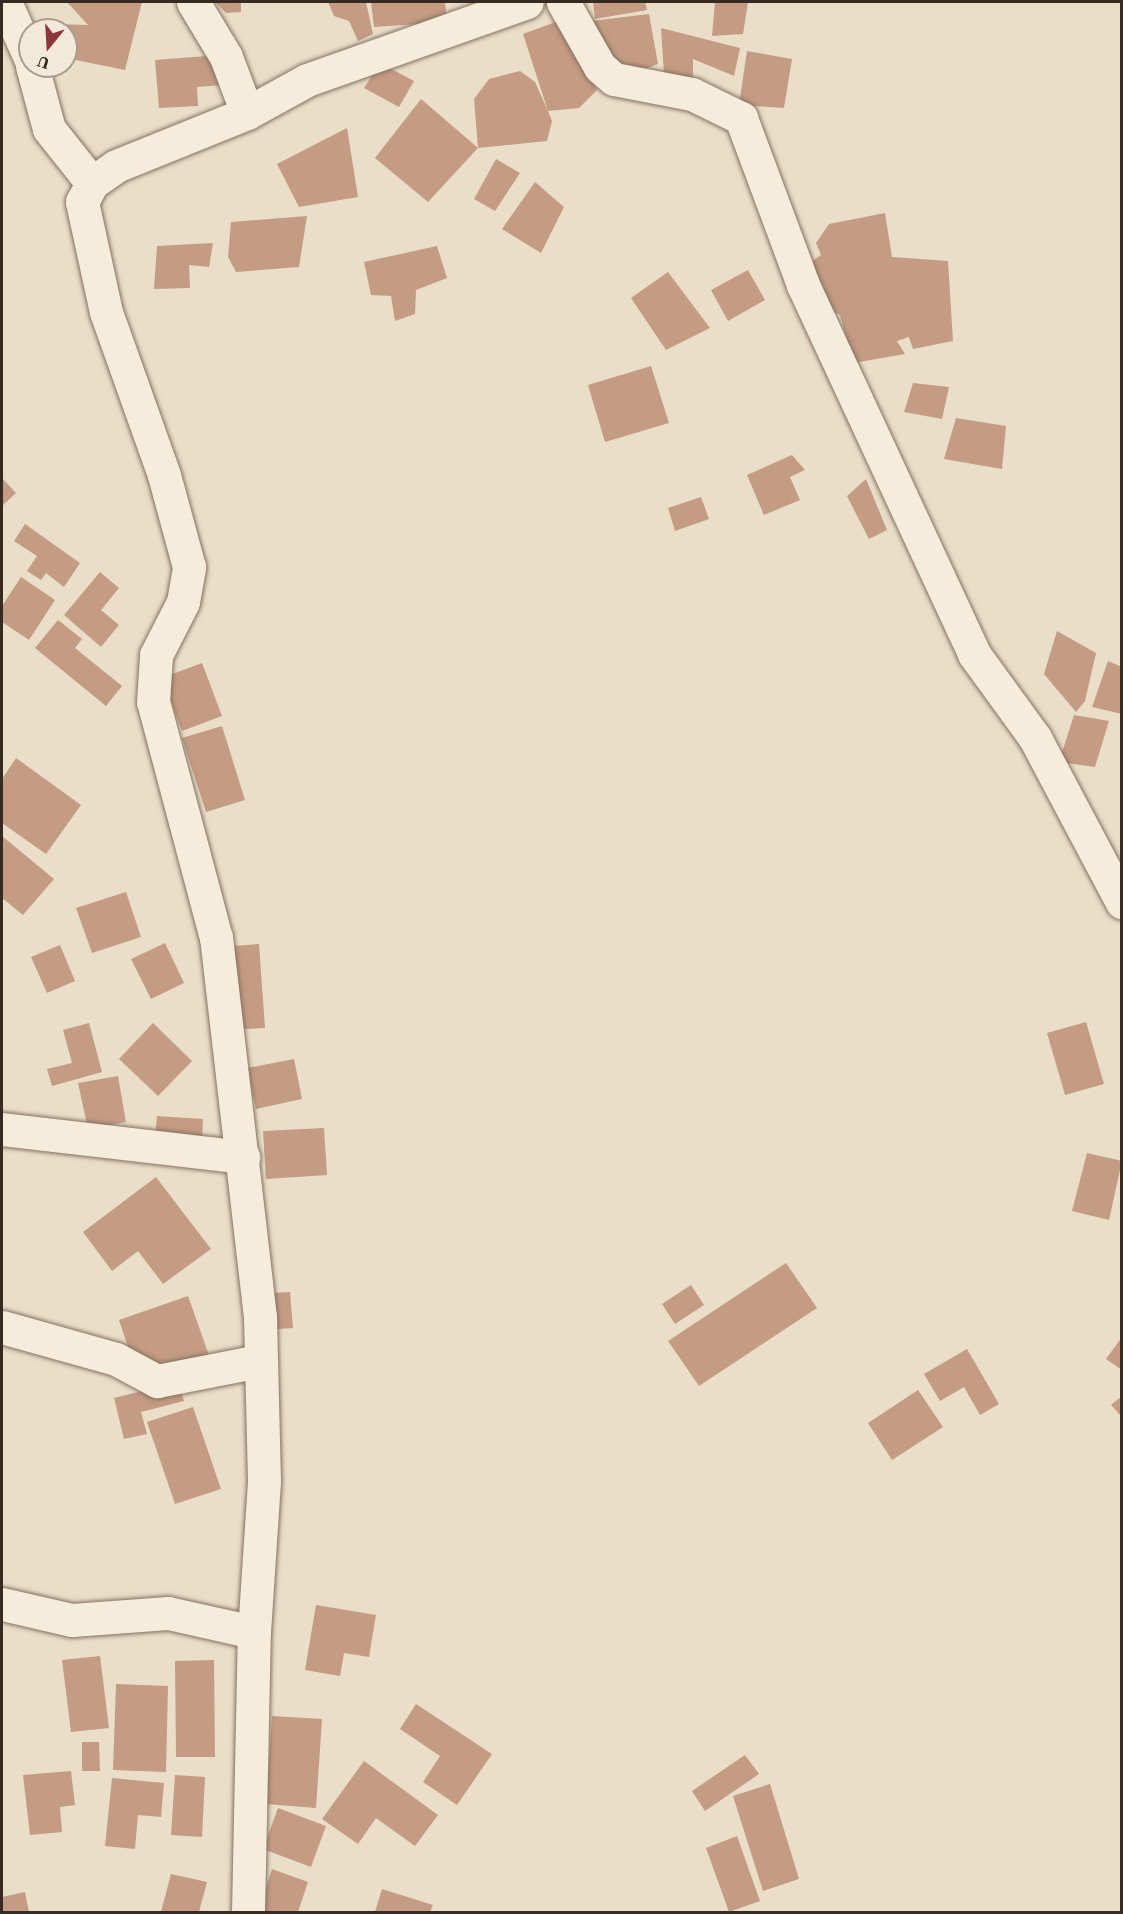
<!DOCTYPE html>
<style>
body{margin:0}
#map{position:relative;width:1123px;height:1914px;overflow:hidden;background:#eadec9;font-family:"Source Serif 4",serif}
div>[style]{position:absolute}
.building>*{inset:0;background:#c49b83}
.roads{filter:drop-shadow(0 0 2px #847160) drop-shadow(0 0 2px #847160)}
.street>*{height:33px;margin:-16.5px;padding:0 16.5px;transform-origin:16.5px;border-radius:16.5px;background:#f5ecdc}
span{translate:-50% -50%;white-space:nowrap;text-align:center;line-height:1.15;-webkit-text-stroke:4.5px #f2e9d8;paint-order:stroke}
.frame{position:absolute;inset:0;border:3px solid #362b22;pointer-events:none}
.north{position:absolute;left:18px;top:18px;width:60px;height:60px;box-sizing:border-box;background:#f2e9d8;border:2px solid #a79d8f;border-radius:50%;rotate:198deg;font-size:16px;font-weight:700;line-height:24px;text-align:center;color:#362b22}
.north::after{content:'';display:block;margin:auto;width:21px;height:27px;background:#8c373c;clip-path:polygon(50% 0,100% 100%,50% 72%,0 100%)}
</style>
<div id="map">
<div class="building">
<div style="clip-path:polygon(67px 2px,142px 2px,125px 70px,66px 58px,66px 30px,56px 30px,55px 24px,88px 25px)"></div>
<div style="clip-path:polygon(215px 2px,241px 2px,241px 12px,226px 13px)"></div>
<div style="clip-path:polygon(328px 2px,366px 2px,373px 34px,358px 41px,349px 21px,334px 16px)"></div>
<div style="clip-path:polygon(371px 2px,445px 2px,447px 22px,374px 27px)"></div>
<div style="clip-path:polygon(593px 2px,645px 2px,647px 10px,595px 19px)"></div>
<div style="clip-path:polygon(715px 2px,748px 2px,743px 34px,712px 36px)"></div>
<div style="clip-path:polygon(649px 14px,658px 64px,642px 70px,607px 66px,591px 21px)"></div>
<div style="clip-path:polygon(561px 20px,597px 90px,579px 108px,548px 111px,552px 121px,547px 141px,478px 148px,474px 99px,489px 79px,520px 71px,535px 82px,548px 111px,523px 34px)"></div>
<div style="clip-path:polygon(661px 28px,740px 48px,734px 76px,693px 59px,693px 83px,664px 75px)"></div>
<div style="clip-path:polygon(747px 51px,792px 59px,784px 108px,739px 105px)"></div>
<div style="clip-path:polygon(219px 55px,222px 85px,197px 87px,198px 106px,159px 108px,155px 60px)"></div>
<div style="clip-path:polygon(380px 63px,414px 81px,399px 107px,364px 88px)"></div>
<div style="clip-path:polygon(421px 99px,478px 148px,428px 202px,375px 158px)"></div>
<div style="clip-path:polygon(347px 128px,358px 197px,299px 207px,277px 164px)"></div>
<div style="clip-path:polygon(496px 159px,520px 173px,495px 211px,474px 199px)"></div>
<div style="clip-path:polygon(535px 182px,564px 207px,541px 253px,502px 229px)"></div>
<div style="clip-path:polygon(885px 213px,892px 257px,948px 261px,953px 341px,913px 349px,909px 337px,897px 341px,905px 354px,853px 363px,840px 315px,821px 305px,807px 265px,821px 255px,816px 243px,829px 224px)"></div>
<div style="clip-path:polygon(307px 216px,299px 267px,236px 272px,228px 257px,231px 222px)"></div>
<div style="clip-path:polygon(213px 243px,209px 267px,189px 265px,190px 288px,154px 289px,157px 246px)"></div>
<div style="clip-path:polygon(437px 246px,447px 278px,416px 290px,415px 314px,395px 321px,391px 296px,371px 295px,364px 262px)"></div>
<div style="clip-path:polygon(748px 270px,765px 300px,728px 321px,711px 290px)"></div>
<div style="clip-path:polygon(668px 272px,710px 328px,666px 350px,631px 298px)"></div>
<div style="clip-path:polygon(651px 366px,669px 423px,605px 442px,588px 385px)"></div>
<div style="clip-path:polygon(913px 383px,949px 387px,942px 419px,904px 412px)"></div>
<div style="clip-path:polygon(956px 418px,1006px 426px,1002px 469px,944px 459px)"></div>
<div style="clip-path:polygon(792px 455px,805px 470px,790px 477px,800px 500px,764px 515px,747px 475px)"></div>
<div style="clip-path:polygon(2px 478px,16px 493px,2px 506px)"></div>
<div style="clip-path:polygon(866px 479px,887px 530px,869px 539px,847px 496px)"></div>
<div style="clip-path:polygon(701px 497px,709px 519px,675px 531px,668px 508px)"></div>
<div style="clip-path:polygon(25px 524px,80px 563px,64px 587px,46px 573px,41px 580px,27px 571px,37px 556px,14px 541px)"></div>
<div style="clip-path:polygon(100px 572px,119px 588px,101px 610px,119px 625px,101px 647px,64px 615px)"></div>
<div style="clip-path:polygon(21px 577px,55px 600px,29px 640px,2px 622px,2px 606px)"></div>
<div style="clip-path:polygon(58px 620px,82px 639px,75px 648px,122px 686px,106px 706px,35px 648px)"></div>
<div style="clip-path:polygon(1057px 631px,1096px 653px,1085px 701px,1076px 712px,1044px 674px)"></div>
<div style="clip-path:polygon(1108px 661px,1122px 667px,1122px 714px,1092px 707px)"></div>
<div style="clip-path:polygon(202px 663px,222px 716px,182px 731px,162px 678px)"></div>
<div style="clip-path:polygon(1074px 715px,1109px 721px,1095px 767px,1059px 762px)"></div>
<div style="clip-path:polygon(222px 726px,245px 800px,206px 812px,182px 738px)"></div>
<div style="clip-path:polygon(16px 758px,81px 805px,46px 854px,2px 823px,2px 779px)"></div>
<div style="clip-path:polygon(2px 836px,54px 879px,23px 915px,2px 898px)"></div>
<div style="clip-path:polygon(126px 892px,141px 937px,92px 953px,76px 908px)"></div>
<div style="clip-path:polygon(165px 943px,184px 983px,151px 999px,131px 959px)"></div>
<div style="clip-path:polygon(259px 944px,265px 1028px,226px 1030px,221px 947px)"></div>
<div style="clip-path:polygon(60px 945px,75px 981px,47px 993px,31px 957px)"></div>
<div style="clip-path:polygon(1086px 1022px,1104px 1084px,1065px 1095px,1047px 1033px)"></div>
<div style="clip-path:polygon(89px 1023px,102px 1072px,52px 1086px,47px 1069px,72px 1063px,63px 1030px)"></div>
<div style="clip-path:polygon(153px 1023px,192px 1061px,158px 1096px,119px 1059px)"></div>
<div style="clip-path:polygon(294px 1059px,302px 1099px,256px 1109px,247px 1068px)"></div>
<div style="clip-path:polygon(118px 1076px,126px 1122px,88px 1129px,78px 1083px)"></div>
<div style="clip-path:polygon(157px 1116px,203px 1119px,202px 1141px,155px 1138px)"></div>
<div style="clip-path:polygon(324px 1128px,327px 1175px,266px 1179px,263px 1131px)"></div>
<div style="clip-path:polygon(1087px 1153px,1122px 1161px,1109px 1220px,1072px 1211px)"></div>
<div style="clip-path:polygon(156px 1177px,211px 1249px,163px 1284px,138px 1251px,112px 1271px,83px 1232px)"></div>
<div style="clip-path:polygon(786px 1263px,817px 1308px,699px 1386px,668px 1341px)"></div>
<div style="clip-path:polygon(691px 1285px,704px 1305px,675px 1324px,662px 1304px)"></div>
<div style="clip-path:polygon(290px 1292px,293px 1328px,263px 1330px,260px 1294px)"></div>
<div style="clip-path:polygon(188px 1296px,211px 1361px,135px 1368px,119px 1320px)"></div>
<div style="clip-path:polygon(1122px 1337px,1122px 1370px,1106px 1359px)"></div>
<div style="clip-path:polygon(967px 1349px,999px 1404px,980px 1415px,964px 1387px,940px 1401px,924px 1374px)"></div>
<div style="clip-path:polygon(178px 1382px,184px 1401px,141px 1412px,147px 1434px,124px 1439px,114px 1398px)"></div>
<div style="clip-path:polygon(918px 1390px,943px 1427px,892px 1460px,868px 1423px)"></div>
<div style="clip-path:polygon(1122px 1396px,1122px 1417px,1111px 1405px)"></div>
<div style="clip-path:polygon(193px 1407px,221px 1489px,175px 1504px,147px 1422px)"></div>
<div style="clip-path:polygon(316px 1605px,376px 1615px,369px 1657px,344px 1653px,340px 1676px,305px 1670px)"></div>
<div style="clip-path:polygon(100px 1656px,109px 1728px,71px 1732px,62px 1660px)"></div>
<div style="clip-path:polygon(214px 1660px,215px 1757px,176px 1757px,175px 1661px)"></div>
<div style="clip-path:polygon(116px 1684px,168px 1686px,166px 1772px,113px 1770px)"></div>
<div style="clip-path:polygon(416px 1704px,492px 1754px,457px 1805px,423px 1782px,440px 1756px,400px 1729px)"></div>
<div style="clip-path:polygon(272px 1716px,322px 1719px,316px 1808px,266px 1804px)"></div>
<div style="clip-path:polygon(82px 1742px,99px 1742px,100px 1771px,82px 1771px)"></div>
<div style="clip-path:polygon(745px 1755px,759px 1774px,705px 1811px,692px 1791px)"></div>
<div style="clip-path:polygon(364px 1761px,438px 1815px,415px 1846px,376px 1818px,358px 1844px,322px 1819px)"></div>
<div style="clip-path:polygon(71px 1771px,75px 1805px,60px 1807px,62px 1832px,30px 1835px,23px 1775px)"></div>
<div style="clip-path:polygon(175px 1775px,205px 1777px,202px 1837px,171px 1835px)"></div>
<div style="clip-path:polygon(112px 1778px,164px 1783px,161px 1817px,138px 1815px,135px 1849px,105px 1846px)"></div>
<div style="clip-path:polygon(770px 1784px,799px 1879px,763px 1891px,733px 1796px)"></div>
<div style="clip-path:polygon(278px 1808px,326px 1826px,311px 1867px,263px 1849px)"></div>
<div style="clip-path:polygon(737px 1836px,760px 1901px,729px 1912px,706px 1848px)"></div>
<div style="clip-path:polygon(272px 1869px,308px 1882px,298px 1912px,258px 1912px)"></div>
<div style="clip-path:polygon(171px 1874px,207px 1882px,199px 1912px,161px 1912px)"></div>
<div style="clip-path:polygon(382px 1889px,433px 1905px,430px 1912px,375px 1912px)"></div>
<div style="clip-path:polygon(25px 1892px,29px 1912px,2px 1912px,2px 1897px)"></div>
</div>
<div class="roads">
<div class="street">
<div style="left:5px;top:2px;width:61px;rotate:65.9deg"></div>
<div style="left:193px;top:2px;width:64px;rotate:59deg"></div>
<div style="left:226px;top:57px;width:60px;rotate:69.4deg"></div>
<div style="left:563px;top:2px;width:75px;rotate:60.4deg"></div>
<div style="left:600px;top:67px;width:18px;rotate:41deg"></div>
<div style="left:614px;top:79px;width:79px;rotate:10.9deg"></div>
<div style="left:692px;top:94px;width:55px;rotate:26.1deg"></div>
<div style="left:741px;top:118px;width:178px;rotate:69.6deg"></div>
<div style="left:803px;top:285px;width:407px;rotate:65.1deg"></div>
<div style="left:974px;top:654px;width:104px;rotate:54deg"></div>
<div style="left:1035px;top:738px;width:186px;rotate:62.1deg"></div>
<div style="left:32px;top:66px;width:65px;rotate:74.9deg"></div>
<div style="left:49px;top:129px;width:69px;rotate:51.5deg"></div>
<div style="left:2px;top:1129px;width:243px;rotate:6.6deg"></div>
<div style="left:2px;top:1327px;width:118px;rotate:15.7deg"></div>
<div style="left:116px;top:1359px;width:47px;rotate:28.2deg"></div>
<div style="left:157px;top:1381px;width:104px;rotate:-11.1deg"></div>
<div style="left:2px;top:1604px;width:72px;rotate:12.9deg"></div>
<div style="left:72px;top:1620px;width:96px;rotate:-4.2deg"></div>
<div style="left:168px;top:1613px;width:88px;rotate:12.5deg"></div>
<div style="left:248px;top:1912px;width:280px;rotate:-88.8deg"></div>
<div style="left:254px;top:1632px;width:151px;rotate:-86.2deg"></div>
<div style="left:264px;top:1481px;width:164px;rotate:-91.4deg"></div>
<div style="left:260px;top:1317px;width:382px;rotate:-96.6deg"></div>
<div style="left:216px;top:938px;width:244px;rotate:-104.9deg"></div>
<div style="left:153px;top:702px;width:47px;rotate:-86.3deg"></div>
<div style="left:156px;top:655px;width:59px;rotate:-63deg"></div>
<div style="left:183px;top:602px;width:36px;rotate:-80deg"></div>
<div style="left:189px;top:567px;width:95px;rotate:-105.2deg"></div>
<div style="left:164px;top:475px;width:173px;rotate:-109.6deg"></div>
<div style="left:106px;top:312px;width:113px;rotate:-102.3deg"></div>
<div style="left:82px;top:202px;width:21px;rotate:-62deg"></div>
<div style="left:92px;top:183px;width:29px;rotate:-35deg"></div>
<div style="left:116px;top:166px;width:141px;rotate:-22deg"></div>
<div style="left:247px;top:113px;width:68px;rotate:-28.8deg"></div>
<div style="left:307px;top:80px;width:233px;rotate:-19.5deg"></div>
</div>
</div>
<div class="frame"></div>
<div class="north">U</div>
</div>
